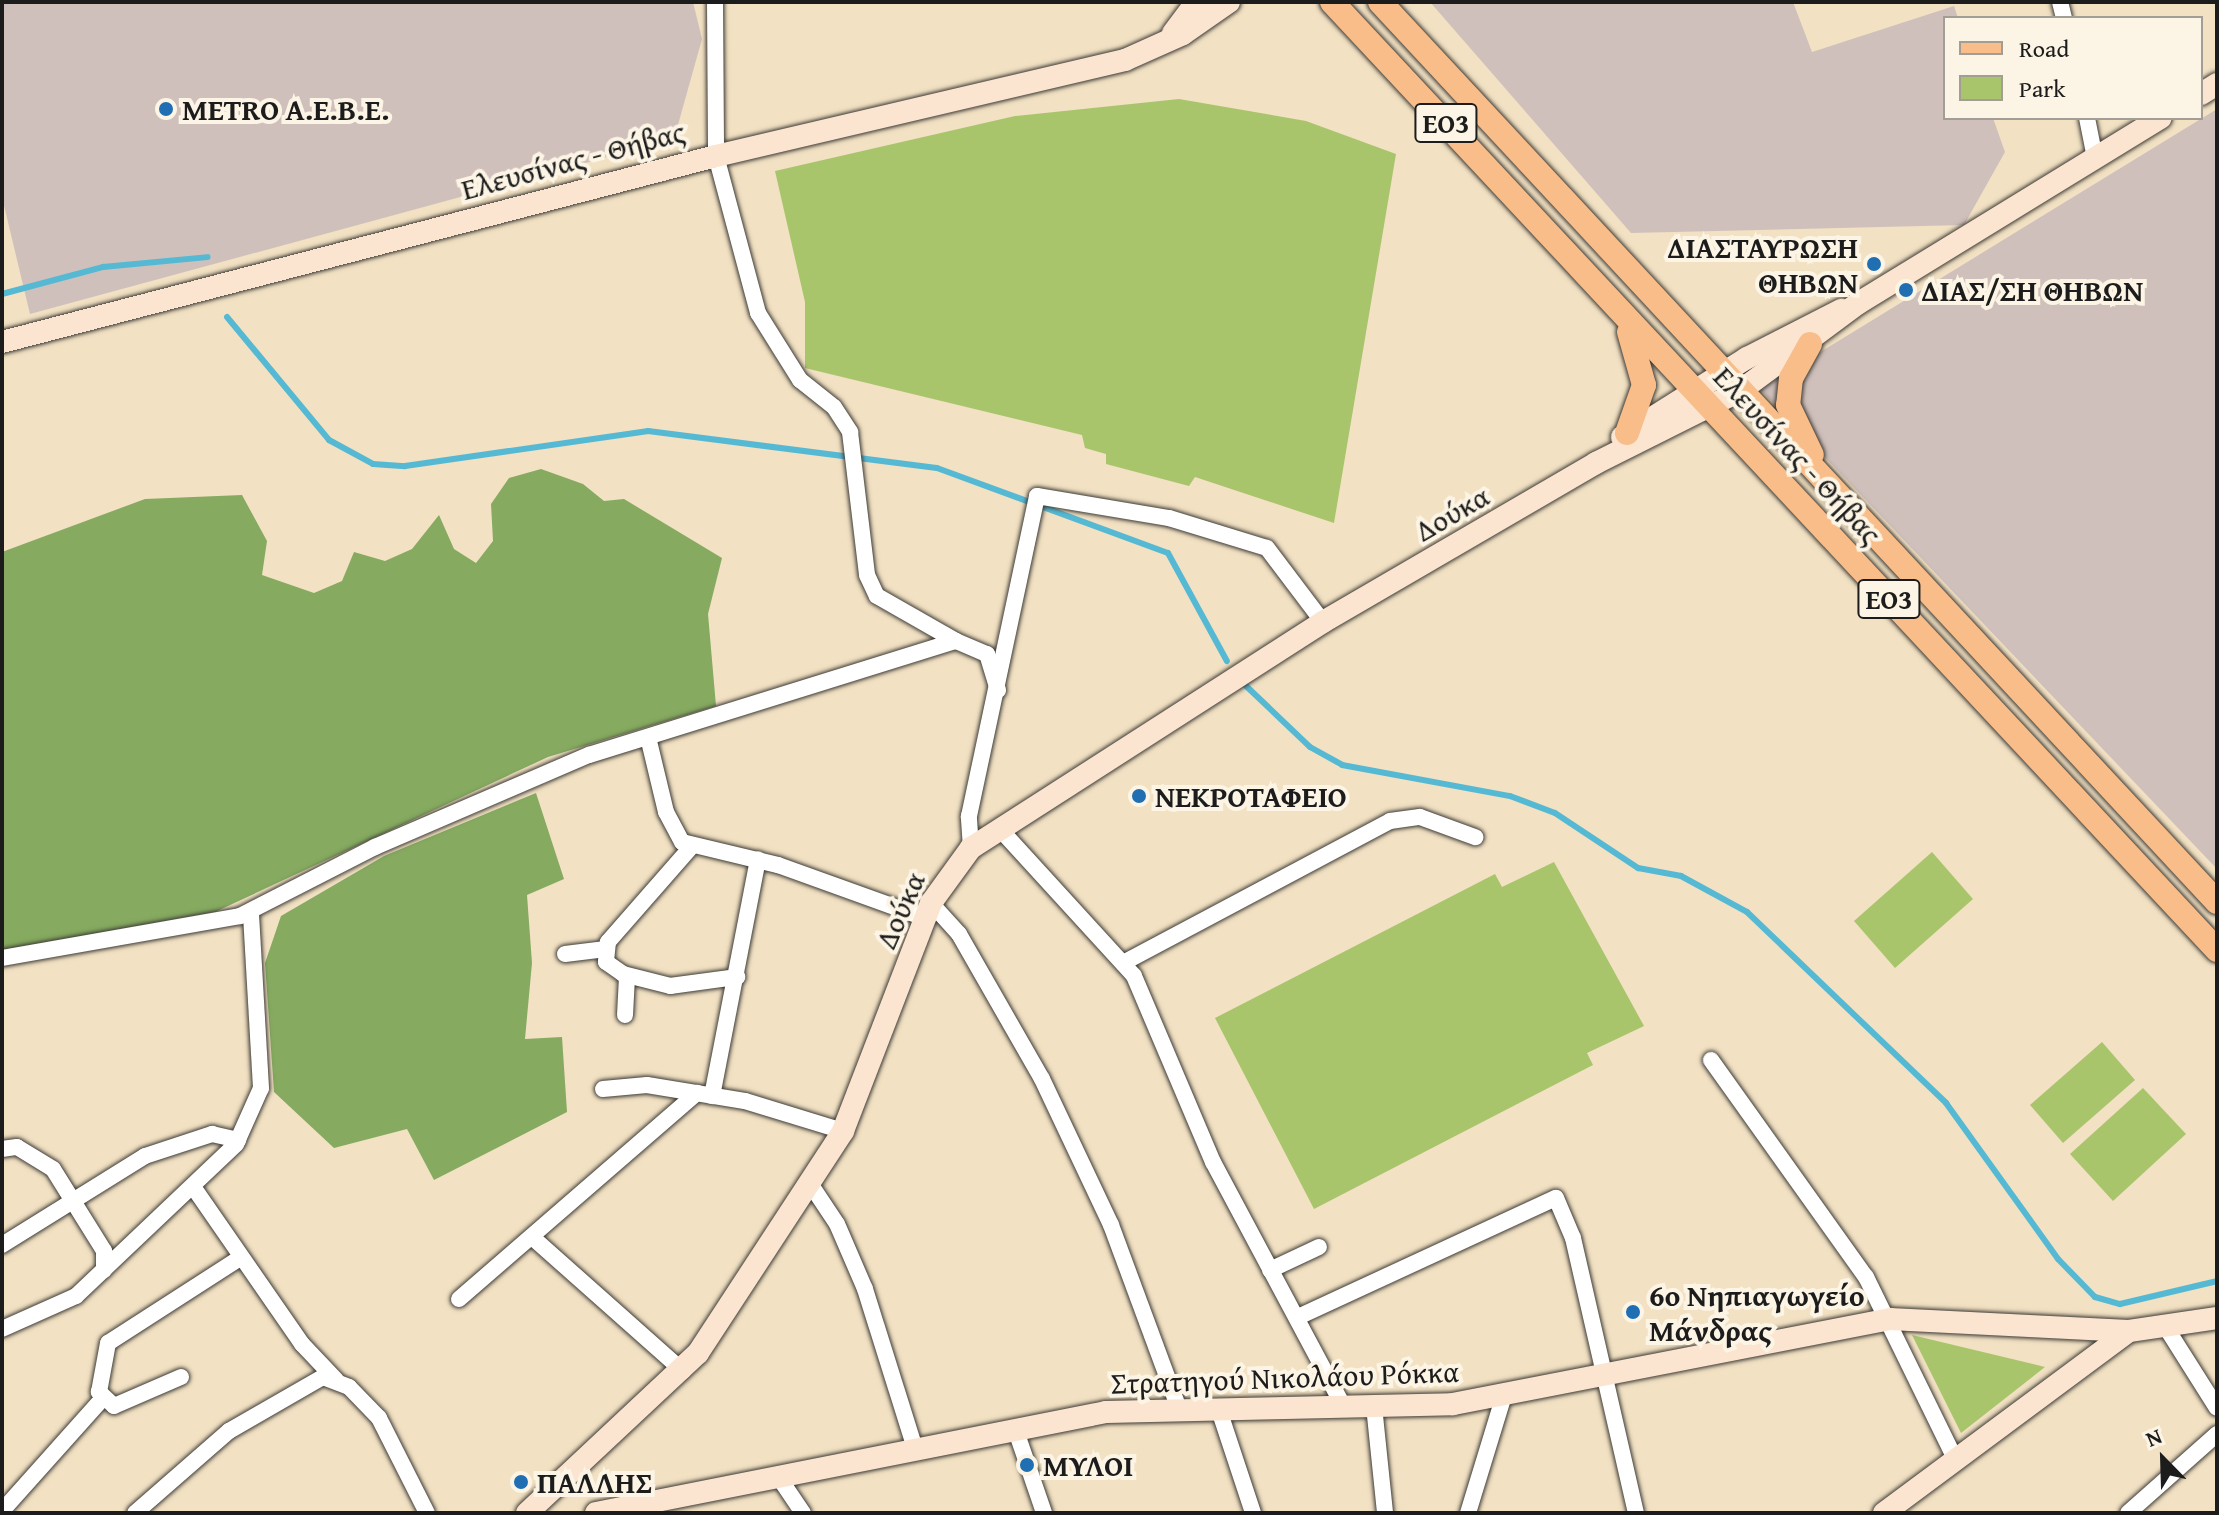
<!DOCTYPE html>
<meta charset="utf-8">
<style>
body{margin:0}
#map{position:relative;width:2219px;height:1515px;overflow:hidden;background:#f2e1c3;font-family:"Gentium Book Plus",serif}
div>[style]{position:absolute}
.industrial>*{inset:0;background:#d0c0bc}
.green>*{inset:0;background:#a9c56c}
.forest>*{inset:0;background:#86aa60}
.stream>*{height:6px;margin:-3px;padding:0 3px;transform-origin:3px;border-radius:3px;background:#56b9d4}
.roads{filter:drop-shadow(0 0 2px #3c3a35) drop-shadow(0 0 2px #3c3a35)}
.street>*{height:16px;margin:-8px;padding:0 8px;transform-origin:8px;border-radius:8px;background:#fff}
.secondary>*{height:22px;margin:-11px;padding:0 11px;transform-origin:11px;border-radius:11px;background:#fce5d0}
.primary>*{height:24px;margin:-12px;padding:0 12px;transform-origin:12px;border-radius:12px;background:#f8bd89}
.dots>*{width:22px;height:22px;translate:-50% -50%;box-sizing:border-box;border:4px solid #fcf5e5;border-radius:50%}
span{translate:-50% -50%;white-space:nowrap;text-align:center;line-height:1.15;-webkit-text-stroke:8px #fcf5e5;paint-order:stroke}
.shield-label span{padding:2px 6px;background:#fcf5e5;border:2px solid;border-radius:6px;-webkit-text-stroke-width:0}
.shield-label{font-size:28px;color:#1c1c1c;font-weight:700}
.poi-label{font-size:30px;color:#1c1c1c;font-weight:700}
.left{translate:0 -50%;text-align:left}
.right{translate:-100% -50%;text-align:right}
.street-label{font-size:30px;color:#1c1c1c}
.frame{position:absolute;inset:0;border:4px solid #1c1c1c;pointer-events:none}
.legend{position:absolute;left:1943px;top:16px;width:260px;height:104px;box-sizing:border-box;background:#fcf5e5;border:2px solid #a29e95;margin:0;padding:10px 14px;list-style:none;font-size:24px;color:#1c1c1c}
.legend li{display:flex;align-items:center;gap:16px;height:40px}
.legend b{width:40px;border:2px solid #a29e95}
.north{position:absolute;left:2123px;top:1419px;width:80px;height:80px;-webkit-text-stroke:6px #fcf5e5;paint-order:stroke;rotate:337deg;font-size:22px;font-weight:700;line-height:32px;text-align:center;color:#1c1c1c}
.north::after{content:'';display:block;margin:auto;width:28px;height:36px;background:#1c1c1c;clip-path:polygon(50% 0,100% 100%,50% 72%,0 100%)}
</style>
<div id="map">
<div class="industrial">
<div style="clip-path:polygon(2px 2px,693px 2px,702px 39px,674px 139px,30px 314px,2px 197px)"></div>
<div style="clip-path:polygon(1430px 2px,1793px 2px,1812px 52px,1954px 6px,1958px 18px,1945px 18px,1945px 118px,1993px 118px,2005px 152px,1964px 225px,1631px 233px)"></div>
<div style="clip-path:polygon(2217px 109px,2217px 869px,1760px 389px)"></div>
</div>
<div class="green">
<div style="clip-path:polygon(1179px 99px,1306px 121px,1396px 154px,1334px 523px,1195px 477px,1189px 486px,1106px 464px,1106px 454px,1085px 448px,1082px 435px,805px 368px,805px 302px,775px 171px,1015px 116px)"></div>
<div style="clip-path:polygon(1932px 852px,1973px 899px,1895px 968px,1854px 921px)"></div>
<div style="clip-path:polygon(1554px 862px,1644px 1026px,1587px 1053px,1593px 1065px,1314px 1209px,1215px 1018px,1495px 874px,1502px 887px)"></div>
<div style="clip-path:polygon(2102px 1042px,2135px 1080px,2063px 1143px,2030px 1105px)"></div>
<div style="clip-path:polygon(2143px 1088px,2186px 1134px,2113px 1201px,2070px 1154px)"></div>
<div style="clip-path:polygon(1912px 1335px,2045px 1367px,1961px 1433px)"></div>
</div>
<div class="forest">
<div style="clip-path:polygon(541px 469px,583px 484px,604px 501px,624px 499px,722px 558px,708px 614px,716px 706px,548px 757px,215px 912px,2px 950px,2px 552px,145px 499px,242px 495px,267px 541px,262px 575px,314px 593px,342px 581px,354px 552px,385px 561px,412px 549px,439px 515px,454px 549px,476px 563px,493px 541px,491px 504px,509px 478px)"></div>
<div style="clip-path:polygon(536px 793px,564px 879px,527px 895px,532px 963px,525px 1039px,562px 1037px,567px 1112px,434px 1180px,407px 1129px,334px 1148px,274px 1092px,265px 963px,281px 916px,384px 856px)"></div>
</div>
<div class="stream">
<div style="left:2px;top:294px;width:105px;rotate:-15deg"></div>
<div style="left:103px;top:267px;width:105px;rotate:-5.4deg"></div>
<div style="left:227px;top:317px;width:160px;rotate:50.3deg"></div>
<div style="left:329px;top:440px;width:50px;rotate:28.6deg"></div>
<div style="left:373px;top:464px;width:32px;rotate:4deg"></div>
<div style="left:405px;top:466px;width:246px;rotate:-8.2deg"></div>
<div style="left:648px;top:431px;width:291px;rotate:7.3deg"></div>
<div style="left:937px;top:468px;width:246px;rotate:20.2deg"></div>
<div style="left:1168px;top:553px;width:123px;rotate:61.4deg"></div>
<div style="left:1245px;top:685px;width:90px;rotate:43.6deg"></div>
<div style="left:1310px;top:747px;width:37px;rotate:29deg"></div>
<div style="left:1342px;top:765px;width:171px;rotate:10.5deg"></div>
<div style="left:1510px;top:796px;width:48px;rotate:20.7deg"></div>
<div style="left:1555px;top:813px;width:100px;rotate:33.5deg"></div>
<div style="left:1638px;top:868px;width:44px;rotate:10.5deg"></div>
<div style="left:1681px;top:876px;width:75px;rotate:28.6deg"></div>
<div style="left:1747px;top:912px;width:276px;rotate:43.8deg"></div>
<div style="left:1946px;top:1103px;width:192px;rotate:54.3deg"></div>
<div style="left:2058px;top:1259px;width:53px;rotate:45.8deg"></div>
<div style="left:2095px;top:1297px;width:26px;rotate:16deg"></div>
<div style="left:2120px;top:1304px;width:100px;rotate:-13.3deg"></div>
</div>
<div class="roads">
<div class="street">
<div style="left:715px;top:2px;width:154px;rotate:89.6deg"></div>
<div style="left:716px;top:156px;width:163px;rotate:75deg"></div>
<div style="left:758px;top:313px;width:79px;rotate:57.9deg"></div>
<div style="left:800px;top:380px;width:43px;rotate:38.5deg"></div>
<div style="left:834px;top:407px;width:30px;rotate:57deg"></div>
<div style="left:850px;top:432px;width:144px;rotate:83.2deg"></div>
<div style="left:867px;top:575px;width:23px;rotate:65deg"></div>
<div style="left:877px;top:596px;width:91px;rotate:29.7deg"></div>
<div style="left:2060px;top:2px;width:16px;rotate:76deg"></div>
<div style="left:2087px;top:118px;width:41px;rotate:78.7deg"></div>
<div style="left:648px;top:737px;width:77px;rotate:76.5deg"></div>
<div style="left:666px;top:812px;width:34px;rotate:62deg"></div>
<div style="left:682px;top:842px;width:99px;rotate:13.5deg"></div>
<div style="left:778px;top:865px;width:159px;rotate:19.8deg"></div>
<div style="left:999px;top:828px;width:200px;rotate:47.6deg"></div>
<div style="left:1134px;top:976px;width:202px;rotate:67deg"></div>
<div style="left:1213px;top:1162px;width:276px;rotate:61.9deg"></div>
<div style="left:692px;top:846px;width:128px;rotate:131.2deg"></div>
<div style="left:608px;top:942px;width:20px;rotate:96deg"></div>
<div style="left:606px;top:962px;width:21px;rotate:35deg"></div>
<div style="left:623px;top:974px;width:49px;rotate:14.3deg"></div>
<div style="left:670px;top:986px;width:68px;rotate:-7.7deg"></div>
<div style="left:971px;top:848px;width:32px;rotate:-94deg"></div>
<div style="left:969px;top:816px;width:327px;rotate:-78deg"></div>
<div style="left:1037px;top:496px;width:134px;rotate:9.5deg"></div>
<div style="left:1169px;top:518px;width:102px;rotate:17deg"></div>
<div style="left:1267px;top:548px;width:93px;rotate:52.9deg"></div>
<div style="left:931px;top:903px;width:42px;rotate:47.9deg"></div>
<div style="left:959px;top:934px;width:167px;rotate:60.2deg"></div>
<div style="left:1042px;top:1079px;width:161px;rotate:64.7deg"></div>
<div style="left:1111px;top:1225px;width:193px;rotate:69.7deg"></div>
<div style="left:565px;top:954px;width:39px;rotate:-7deg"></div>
<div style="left:2px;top:958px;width:242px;rotate:-10deg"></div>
<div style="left:240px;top:916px;width:152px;rotate:-27.1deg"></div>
<div style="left:375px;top:847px;width:233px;rotate:-23.3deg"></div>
<div style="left:589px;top:755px;width:384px;rotate:-17.3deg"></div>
<div style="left:956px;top:641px;width:34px;rotate:23deg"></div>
<div style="left:987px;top:654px;width:38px;rotate:73deg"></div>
<div style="left:1123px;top:963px;width:302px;rotate:-28deg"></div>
<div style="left:1390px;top:821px;width:30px;rotate:-8deg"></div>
<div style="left:1420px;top:817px;width:59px;rotate:20deg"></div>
<div style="left:625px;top:1015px;width:39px;rotate:-87deg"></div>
<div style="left:1711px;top:1060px;width:267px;rotate:54.5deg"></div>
<div style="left:1866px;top:1277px;width:203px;rotate:63.9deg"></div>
<div style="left:603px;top:1089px;width:44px;rotate:-5.2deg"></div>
<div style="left:647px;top:1085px;width:99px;rotate:9.3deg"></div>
<div style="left:745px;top:1101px;width:102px;rotate:17deg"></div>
<div style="left:712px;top:1096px;width:241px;rotate:-79deg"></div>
<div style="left:2px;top:1149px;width:15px;rotate:-8deg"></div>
<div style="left:17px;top:1147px;width:42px;rotate:31.4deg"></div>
<div style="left:53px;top:1169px;width:97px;rotate:58.1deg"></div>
<div style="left:104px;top:1251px;width:19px;rotate:90deg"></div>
<div style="left:809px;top:1182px;width:50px;rotate:56.3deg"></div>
<div style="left:837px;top:1224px;width:71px;rotate:66.7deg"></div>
<div style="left:865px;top:1289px;width:168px;rotate:72.6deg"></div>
<div style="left:194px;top:1188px;width:190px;rotate:55.3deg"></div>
<div style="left:302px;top:1344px;width:50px;rotate:46.6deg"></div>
<div style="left:532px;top:1237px;width:202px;rotate:41.6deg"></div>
<div style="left:2px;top:1245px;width:168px;rotate:-31.9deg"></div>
<div style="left:145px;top:1156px;width:71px;rotate:-18.2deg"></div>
<div style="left:212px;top:1134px;width:27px;rotate:13deg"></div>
<div style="left:1270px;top:1270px;width:54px;rotate:-25.1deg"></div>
<div style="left:459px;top:1299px;width:315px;rotate:-40.9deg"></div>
<div style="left:1298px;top:1317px;width:284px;rotate:-24.8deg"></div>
<div style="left:1556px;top:1198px;width:43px;rotate:67deg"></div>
<div style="left:1573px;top:1238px;width:282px;rotate:77.1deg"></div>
<div style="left:2px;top:1329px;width:81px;rotate:-24deg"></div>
<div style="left:76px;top:1296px;width:221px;rotate:-43.5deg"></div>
<div style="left:236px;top:1144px;width:61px;rotate:-65.9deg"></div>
<div style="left:261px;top:1088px;width:176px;rotate:-93.3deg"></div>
<div style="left:2167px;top:1329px;width:93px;rotate:57.7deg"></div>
<div style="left:181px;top:1377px;width:73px;rotate:156.6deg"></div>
<div style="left:114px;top:1406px;width:21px;rotate:-137deg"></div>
<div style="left:99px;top:1392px;width:50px;rotate:-79.6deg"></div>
<div style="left:108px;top:1343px;width:157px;rotate:-32.8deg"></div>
<div style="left:1374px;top:1406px;width:108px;rotate:84.1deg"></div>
<div style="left:1218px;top:1407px;width:112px;rotate:71.7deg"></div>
<div style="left:1016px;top:1431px;width:87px;rotate:71.1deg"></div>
<div style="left:780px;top:1479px;width:41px;rotate:55.9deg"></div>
<div style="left:2px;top:1511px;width:150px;rotate:-48.2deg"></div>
<div style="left:135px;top:1513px;width:125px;rotate:-41.1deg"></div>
<div style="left:229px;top:1431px;width:108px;rotate:-29.9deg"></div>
<div style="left:323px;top:1377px;width:28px;rotate:21deg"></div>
<div style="left:349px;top:1387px;width:43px;rotate:45.9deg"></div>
<div style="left:379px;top:1418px;width:106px;rotate:63.2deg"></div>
<div style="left:1468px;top:1513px;width:123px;rotate:-73deg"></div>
<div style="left:2128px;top:1513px;width:119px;rotate:-41.6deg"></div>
</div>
<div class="secondary">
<div style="left:1173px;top:33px;width:39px;rotate:-53deg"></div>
<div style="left:2201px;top:94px;width:19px;rotate:-32deg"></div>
<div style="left:2px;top:342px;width:738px;rotate:-14.6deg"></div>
<div style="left:716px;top:156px;width:420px;rotate:-13.2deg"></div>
<div style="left:1125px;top:60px;width:64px;rotate:-24.1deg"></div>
<div style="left:1183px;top:34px;width:56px;rotate:-34.8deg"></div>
<div style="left:1622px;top:437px;width:148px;rotate:-32.3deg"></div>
<div style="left:1747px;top:358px;width:106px;rotate:-27.1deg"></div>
<div style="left:527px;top:1513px;width:234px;rotate:-43.1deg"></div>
<div style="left:698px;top:1353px;width:265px;rotate:-56.8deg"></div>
<div style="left:843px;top:1131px;width:244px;rotate:-68.9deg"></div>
<div style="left:931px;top:903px;width:68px;rotate:-54deg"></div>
<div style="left:971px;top:848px;width:418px;rotate:-32.7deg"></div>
<div style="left:1323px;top:622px;width:316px;rotate:-30.2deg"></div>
<div style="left:1596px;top:463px;width:161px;rotate:-26.6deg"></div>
<div style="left:1740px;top:391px;width:146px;rotate:-36.6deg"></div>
<div style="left:1857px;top:304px;width:356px;rotate:-31.5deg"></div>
<div style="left:596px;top:1513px;width:520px;rotate:-11.2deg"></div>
<div style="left:1106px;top:1412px;width:347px;rotate:-1.3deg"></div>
<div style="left:1453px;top:1404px;width:445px;rotate:-11deg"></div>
<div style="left:1890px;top:1319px;width:239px;rotate:2.9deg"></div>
<div style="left:2129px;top:1331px;width:89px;rotate:-8.4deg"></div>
<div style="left:1884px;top:1513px;width:304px;rotate:-36.6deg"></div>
</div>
<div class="primary">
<div style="left:1332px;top:2px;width:1297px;rotate:46.97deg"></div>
<div style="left:1380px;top:2px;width:1229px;rotate:47.08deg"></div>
<div style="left:1810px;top:344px;width:39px;rotate:119deg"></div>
<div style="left:1791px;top:378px;width:27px;rotate:96deg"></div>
<div style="left:1788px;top:405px;width:55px;rotate:64.4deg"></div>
<div style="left:1627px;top:433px;width:51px;rotate:-70.5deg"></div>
<div style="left:1644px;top:385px;width:55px;rotate:-105.8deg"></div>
</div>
</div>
<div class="dots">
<div style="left:166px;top:109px;background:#1f6fb2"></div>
<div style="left:1874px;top:264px;background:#1f6fb2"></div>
<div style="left:1906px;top:290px;background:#1f6fb2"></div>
<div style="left:1139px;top:796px;background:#1f6fb2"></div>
<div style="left:1633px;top:1312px;background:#1f6fb2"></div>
<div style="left:1027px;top:1465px;background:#1f6fb2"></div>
<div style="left:521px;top:1482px;background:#1f6fb2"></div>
</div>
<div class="shield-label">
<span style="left:1446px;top:123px">ΕΟ3</span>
<span style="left:1889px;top:599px">ΕΟ3</span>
</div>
<div class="poi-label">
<span class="left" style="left:182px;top:109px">METRO Α.Ε.Β.Ε.</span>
<span class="right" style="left:1858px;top:264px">ΔΙΑΣΤΑΥΡΩΣΗ<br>ΘΗΒΩΝ</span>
<span class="left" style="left:1922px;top:290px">ΔΙΑΣ/ΣΗ ΘΗΒΩΝ</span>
<span class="left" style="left:1155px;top:796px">ΝΕΚΡΟΤΑΦΕΙΟ</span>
<span class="left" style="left:1649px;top:1312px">6ο Νηπιαγωγείο<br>Μάνδρας</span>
<span class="left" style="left:1043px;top:1465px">ΜΥΛΟΙ</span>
<span class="left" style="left:537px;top:1482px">ΠΑΛΛΗΣ</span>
</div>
<div class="street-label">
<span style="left:573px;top:160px;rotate:-15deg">Ελευσίνας - Θήβας</span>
<span style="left:1798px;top:455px;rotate:47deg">Ελευσίνας - Θήβας</span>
<span style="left:1452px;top:513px;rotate:-30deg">Δούκα</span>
<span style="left:900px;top:910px;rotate:-66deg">Δούκα</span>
<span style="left:1285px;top:1377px;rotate:-2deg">Στρατηγού Νικολάου Ρόκκα</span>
</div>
<div class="frame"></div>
<ul class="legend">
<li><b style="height:10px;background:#f8bd89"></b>Road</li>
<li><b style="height:22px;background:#a9c56c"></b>Park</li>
</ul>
<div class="north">N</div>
</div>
